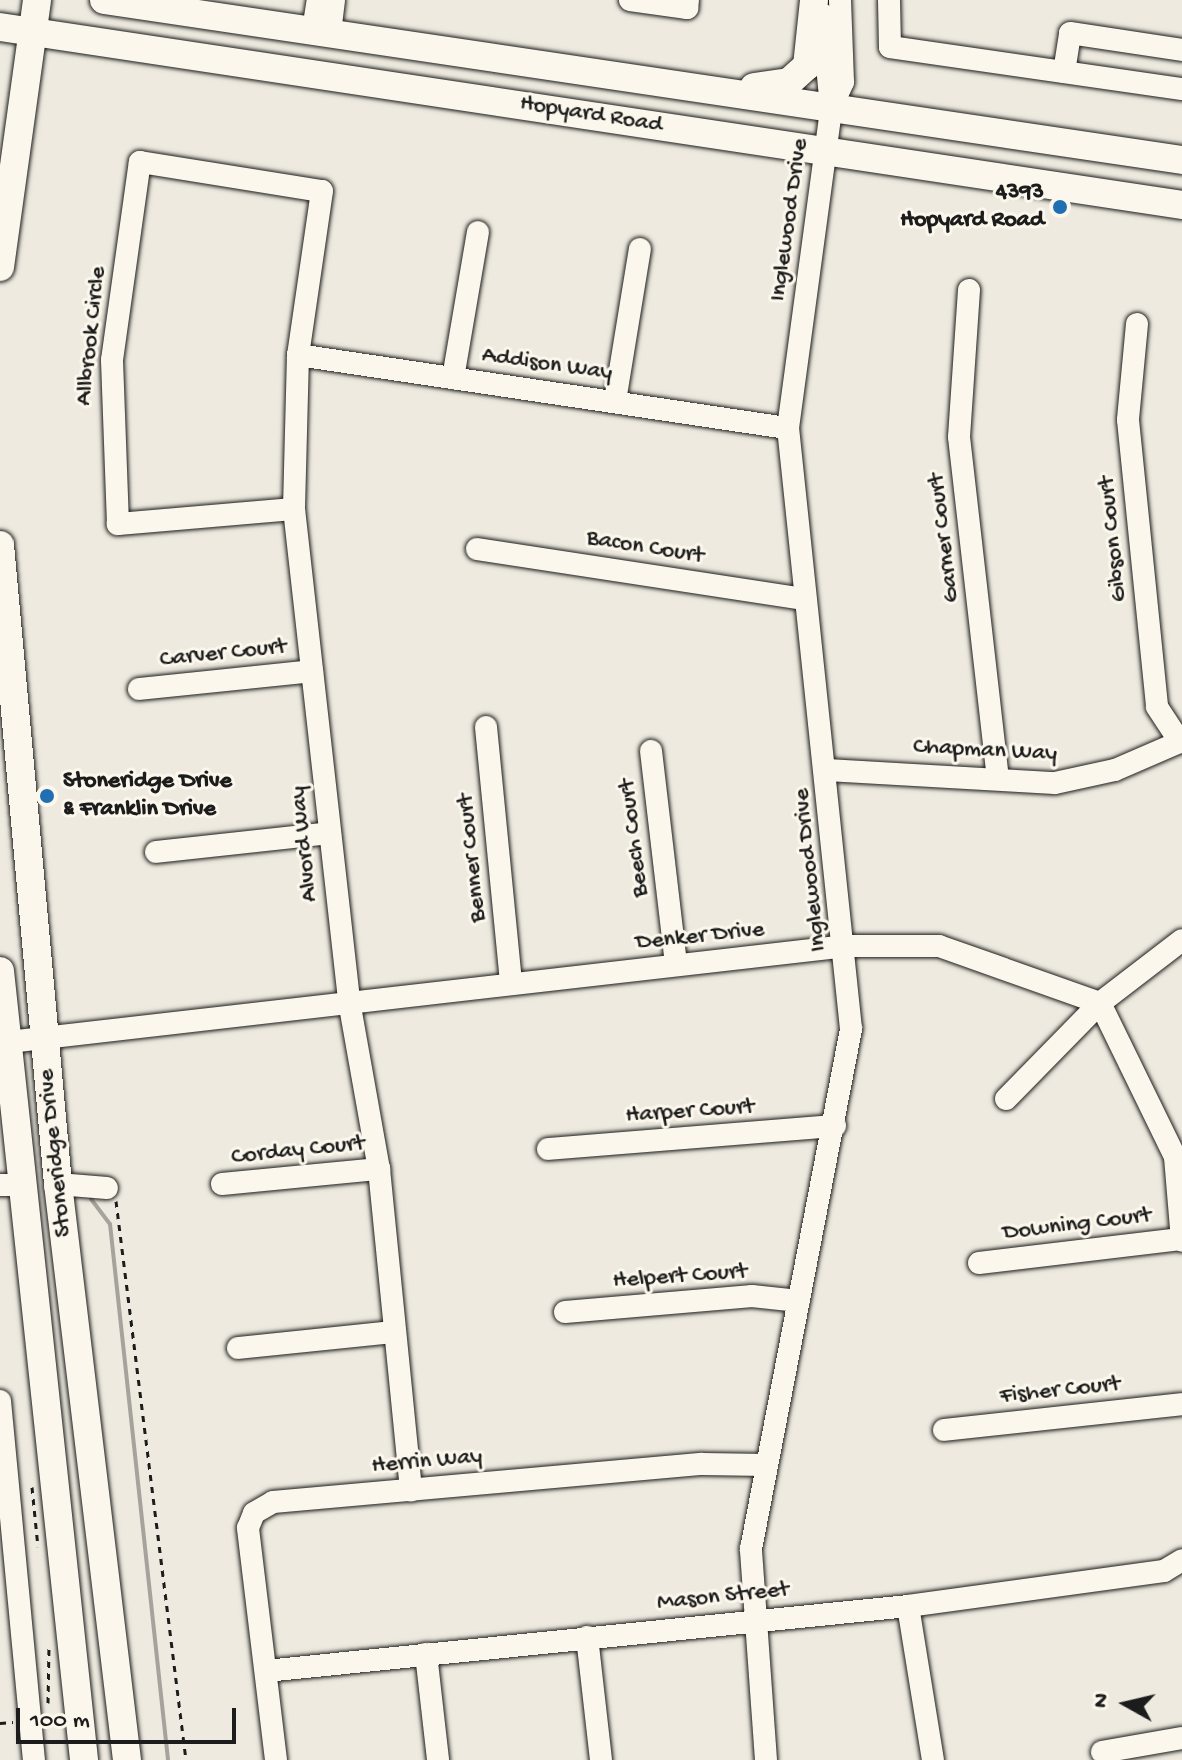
<!DOCTYPE html>
<style>
body{margin:0}
#map{position:relative;width:1182px;height:1760px;overflow:hidden;background:#eeeadf;font-family:"Gochi Hand",sans-serif}
div>[style]{position:absolute}
.stream>*{height:4px;margin:-2px;padding:0 2px;transform-origin:2px;border-radius:2px;background:#a6a39d}
.path>*{height:3px;margin-top:-1.5px;transform-origin:0;background:repeating-linear-gradient(90deg,#1c1c1c 0 6px,transparent 0 12px)}
.roads{filter:drop-shadow(0 0 2px #1c1c1c) drop-shadow(0 0 2px #1c1c1c)}
.minor>*{height:22px;margin:-11px;padding:0 11px;transform-origin:11px;border-radius:11px;background:#fbf7ec}
.major>*{height:28px;margin:-14px;padding:0 14px;transform-origin:14px;border-radius:14px;background:#fbf7ec}
.dots>*{width:22px;height:22px;translate:-50% -50%;box-sizing:border-box;border:4px solid #fbf7ec;border-radius:50%}
span{translate:-50% -50%;white-space:nowrap;text-align:center;line-height:1.15;-webkit-text-stroke:6px #fbf7ec;paint-order:stroke}
.street-label{font-size:24px;color:#1c1c1c}
.poi-label{font-size:24px;color:#1c1c1c;font-weight:700}
.right{translate:-100% -50%;text-align:right}
.left{translate:0 -50%;text-align:left}
.north{position:absolute;left:1086px;top:1664px;width:80px;height:80px;-webkit-text-stroke:6px #fbf7ec;paint-order:stroke;rotate:278deg;font-size:22px;font-weight:700;line-height:32px;text-align:center;color:#1c1c1c}
.north::after{content:'';display:block;margin:auto;width:28px;height:36px;background:#1c1c1c;clip-path:polygon(50% 0,100% 100%,50% 72%,0 100%)}
.scale{position:absolute;left:16px;top:1708px;width:220px;height:36px;box-sizing:border-box;border:4px solid #1c1c1c;border-top:0;padding-left:10px;font-size:24px;line-height:28px;white-space:nowrap;color:#1c1c1c;-webkit-text-stroke:6px #fbf7ec;paint-order:stroke}
</style>
<div id="map">
<div class="stream">
<div style="left:91px;top:1199px;width:31px;rotate:53deg"></div>
<div style="left:110px;top:1224px;width:539px;rotate:83.82deg"></div>
</div>
<div class="path">
<div style="left:116px;top:1201px;width:563px;rotate:82.86deg"></div>
<div style="left:32px;top:1487px;width:60px;rotate:84.3deg"></div>
<div style="left:48px;top:1703px;width:57px;rotate:-89deg"></div>
<div style="left:0;top:1723px;width:13px;rotate:-4deg"></div>
</div>
<div class="roads">
<div class="minor">
<div style="left:630px;top:0;width:58px;rotate:8deg"></div>
<div style="left:687px;top:8px;width:8px;rotate:-83deg"></div>
<div style="left:889px;top:0;width:47px;rotate:88.8deg"></div>
<div style="left:890px;top:47px;width:295px;rotate:8.2deg"></div>
<div style="left:822px;top:14px;width:94px;rotate:84.5deg"></div>
<div style="left:313px;top:30px;width:30px;rotate:-81deg"></div>
<div style="left:330px;top:33px;width:33px;rotate:-83deg"></div>
<div style="left:1064px;top:72px;width:39px;rotate:-81deg"></div>
<div style="left:1070px;top:33px;width:113px;rotate:8.6deg"></div>
<div style="left:969px;top:290px;width:147px;rotate:93.9deg"></div>
<div style="left:959px;top:437px;width:343px;rotate:83.5deg"></div>
<div style="left:1137px;top:324px;width:96px;rotate:95.4deg"></div>
<div style="left:1128px;top:420px;width:288px;rotate:84.2deg"></div>
<div style="left:1157px;top:707px;width:42px;rotate:56.7deg"></div>
<div style="left:298px;top:355px;width:495px;rotate:8.5deg"></div>
<div style="left:453px;top:378px;width:148px;rotate:-80.3deg"></div>
<div style="left:615px;top:401px;width:154px;rotate:-80.7deg"></div>
<div style="left:294px;top:509px;width:177px;rotate:175.1deg"></div>
<div style="left:118px;top:524px;width:164px;rotate:-92.1deg"></div>
<div style="left:112px;top:360px;width:200px;rotate:-82deg"></div>
<div style="left:140px;top:162px;width:184px;rotate:9.1deg"></div>
<div style="left:322px;top:191px;width:166px;rotate:98.3deg"></div>
<div style="left:298px;top:355px;width:154px;rotate:91.5deg"></div>
<div style="left:294px;top:509px;width:495px;rotate:83.6deg"></div>
<div style="left:349px;top:1001px;width:171px;rotate:79.9deg"></div>
<div style="left:379px;top:1169px;width:323px;rotate:84.3deg"></div>
<div style="left:477px;top:549px;width:332px;rotate:8.7deg"></div>
<div style="left:139px;top:689px;width:174px;rotate:-5.9deg"></div>
<div style="left:486px;top:727px;width:258px;rotate:84.4deg"></div>
<div style="left:651px;top:751px;width:215px;rotate:83.3deg"></div>
<div style="left:827px;top:770px;width:228px;rotate:3.3deg"></div>
<div style="left:1055px;top:783px;width:61px;rotate:-12.2deg"></div>
<div style="left:1115px;top:770px;width:73px;rotate:-23.4deg"></div>
<div style="left:156px;top:852px;width:175px;rotate:-6.2deg"></div>
<div style="left:0;top:1043px;width:852px;rotate:-6.54deg"></div>
<div style="left:846px;top:946px;width:93px"></div>
<div style="left:939px;top:946px;width:171px;rotate:19.5deg"></div>
<div style="left:1100px;top:1003px;width:171px;rotate:64deg"></div>
<div style="left:1175px;top:1157px;width:84px;rotate:85.2deg"></div>
<div style="left:1006px;top:1099px;width:134px;rotate:-45.6deg"></div>
<div style="left:1100px;top:1003px;width:103px;rotate:-37.5deg"></div>
<div style="left:548px;top:1149px;width:288px;rotate:-4.6deg"></div>
<div style="left:58px;top:1184px;width:49px;rotate:4.7deg"></div>
<div style="left:222px;top:1184px;width:158px;rotate:-5.5deg"></div>
<div style="left:0;top:1185px;width:24px"></div>
<div style="left:979px;top:1263px;width:203px;rotate:-6.8deg"></div>
<div style="left:565px;top:1312px;width:188px;rotate:-4.9deg"></div>
<div style="left:752px;top:1296px;width:47px;rotate:6.1deg"></div>
<div style="left:238px;top:1348px;width:157px;rotate:-5.9deg"></div>
<div style="left:0;top:1401px;width:361px;rotate:84.6deg"></div>
<div style="left:944px;top:1430px;width:239px;rotate:-6.2deg"></div>
<div style="left:908px;top:1606px;width:156px;rotate:80.8deg"></div>
<div style="left:587px;top:1637px;width:124px;rotate:83.5deg"></div>
<div style="left:426px;top:1654px;width:107px;rotate:83.5deg"></div>
<div style="left:266px;top:1671px;width:645px;rotate:-5.78deg"></div>
<div style="left:908px;top:1606px;width:258px;rotate:-7.8deg"></div>
<div style="left:1164px;top:1571px;width:21px;rotate:-31deg"></div>
<div style="left:1102px;top:1752px;width:81px;rotate:-9.9deg"></div>
<div style="left:276px;top:1760px;width:234px;rotate:-96.9deg"></div>
<div style="left:248px;top:1528px;width:16px;rotate:-68deg"></div>
<div style="left:254px;top:1513px;width:22px;rotate:-30deg"></div>
<div style="left:273px;top:1502px;width:431px;rotate:-5.1deg"></div>
<div style="left:702px;top:1464px;width:65px;rotate:0.9deg"></div>
<div style="left:766px;top:1760px;width:212px;rotate:-94.1deg"></div>
<div style="left:751px;top:1549px;width:530px;rotate:-79.11deg"></div>
<div style="left:851px;top:1029px;width:604px;rotate:-95.98deg"></div>
<div style="left:788px;top:428px;width:323px;rotate:-82.3deg"></div>
<div style="left:831px;top:108px;width:29px;rotate:-65deg"></div>
<div style="left:843px;top:82px;width:82px;rotate:-92.1deg"></div>
</div>
<div class="major">
<div style="left:104px;top:0;width:1090px;rotate:8.44deg"></div>
<div style="left:0;top:27px;width:1195px;rotate:8.56deg"></div>
<div style="left:754px;top:87px;width:35px;rotate:-8deg"></div>
<div style="left:789px;top:82px;width:24px;rotate:-42deg"></div>
<div style="left:807px;top:66px;width:66px;rotate:-83.9deg"></div>
<div style="left:0;top:267px;width:270px;rotate:-82.1deg"></div>
<div style="left:0;top:545px;width:642px;rotate:84.81deg"></div>
<div style="left:58px;top:1184px;width:580px;rotate:83.17deg"></div>
<div style="left:0;top:971px;width:793px;rotate:83.92deg"></div>
</div>
</div>
<div class="dots">
<div style="left:1060px;top:207px;background:#1f6fb2"></div>
<div style="left:47px;top:796px;background:#1f6fb2"></div>
</div>
<div class="street-label">
<span style="left:591px;top:115px;rotate:9deg">Hopyard Road</span>
<span style="left:790px;top:220px;rotate:-82deg">Inglewood Drive</span>
<span style="left:92px;top:336px;rotate:-84deg">Allbrook Circle</span>
<span style="left:547px;top:365px;rotate:8deg">Addison Way</span>
<span style="left:945px;top:538px;rotate:-97deg">Garner Court</span>
<span style="left:1114px;top:539px;rotate:-96deg">Gibson Court</span>
<span style="left:645px;top:548px;rotate:9deg">Bacon Court</span>
<span style="left:223px;top:654px;rotate:-6deg">Carver Court</span>
<span style="left:985px;top:751px;rotate:3deg">Chapman Way</span>
<span style="left:635px;top:838px;rotate:-97deg">Beech Court</span>
<span style="left:305px;top:844px;rotate:-96deg">Alvord Way</span>
<span style="left:473px;top:858px;rotate:-96deg">Benner Court</span>
<span style="left:811px;top:870px;rotate:-96deg">Inglewood Drive</span>
<span style="left:700px;top:937px;rotate:-6deg">Denker Drive</span>
<span style="left:690px;top:1112px;rotate:-4deg">Harper Court</span>
<span style="left:298px;top:1151px;rotate:-6deg">Corday Court</span>
<span style="left:56px;top:1153px;rotate:-96deg">Stoneridge Drive</span>
<span style="left:1077px;top:1225px;rotate:-7deg">Downing Court</span>
<span style="left:680px;top:1277px;rotate:-4deg">Helpert Court</span>
<span style="left:1060px;top:1391px;rotate:-6deg">Fisher Court</span>
<span style="left:427px;top:1462px;rotate:-5deg">Herrin Way</span>
<span style="left:723px;top:1597px;rotate:-6deg">Mason Street</span>
</div>
<div class="poi-label">
<span class="right" style="left:1044px;top:207px">4393<br>Hopyard Road</span>
<span class="left" style="left:63px;top:796px">Stoneridge Drive<br>&amp; Franklin Drive</span>
</div>
<div class="north">N</div>
<div class="scale">100 m</div>
</div>
